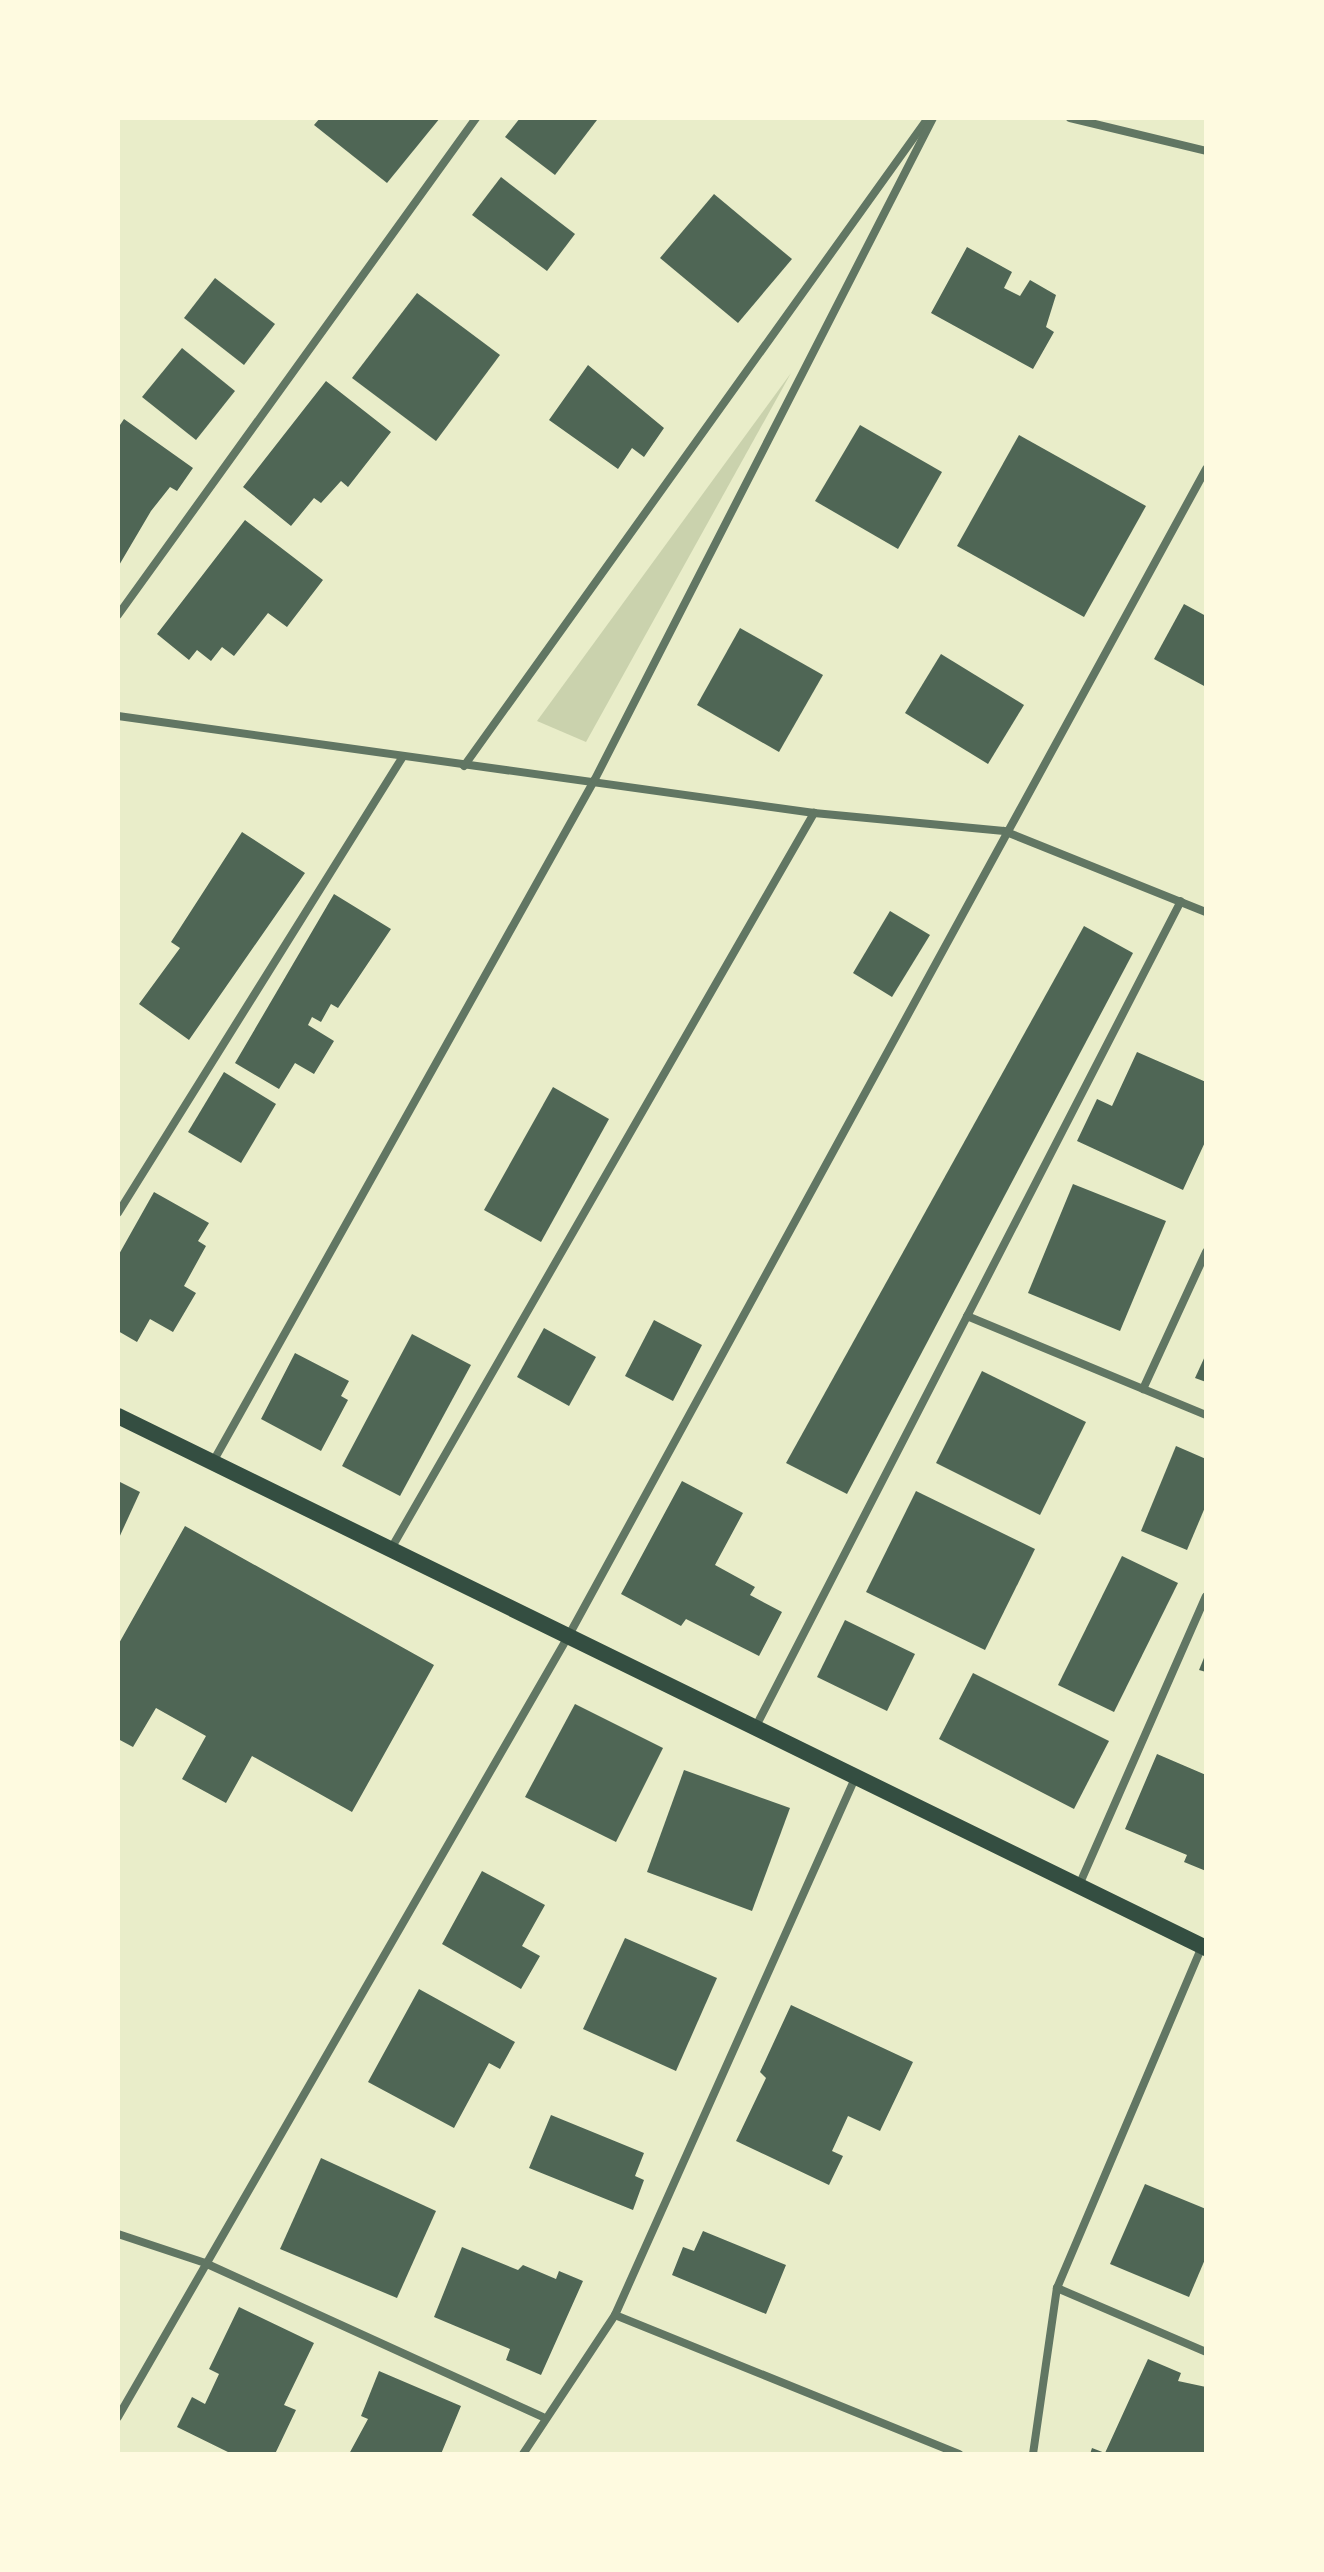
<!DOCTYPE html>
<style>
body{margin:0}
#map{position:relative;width:1324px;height:2572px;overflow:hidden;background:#e9edc9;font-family:"Fira Sans Condensed",sans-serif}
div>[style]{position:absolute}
.green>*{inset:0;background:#cad2ad}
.building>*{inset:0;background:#4f6655}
.minor>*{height:8px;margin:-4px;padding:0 4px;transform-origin:4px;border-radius:4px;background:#617663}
.secondary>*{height:16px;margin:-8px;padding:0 8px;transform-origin:8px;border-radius:8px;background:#344e41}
span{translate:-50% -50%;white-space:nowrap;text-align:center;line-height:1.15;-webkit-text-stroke:7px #fefae0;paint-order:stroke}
.frame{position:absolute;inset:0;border:120px solid #fefae0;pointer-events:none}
</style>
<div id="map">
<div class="green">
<div style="clip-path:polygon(791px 373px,586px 742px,537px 721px)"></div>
</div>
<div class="building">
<div style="clip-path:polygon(320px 118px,440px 118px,387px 183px,314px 125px)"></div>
<div style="clip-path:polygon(520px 118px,595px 118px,597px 120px,555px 175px,505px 137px)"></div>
<div style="clip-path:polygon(501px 177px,575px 234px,547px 271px,472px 215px)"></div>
<div style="clip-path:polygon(714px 194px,792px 259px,738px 323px,660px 258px)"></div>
<div style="clip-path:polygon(967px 247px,1012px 272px,1004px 288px,1020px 296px,1030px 280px,1056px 295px,1046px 327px,1054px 332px,1033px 369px,931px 313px)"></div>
<div style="clip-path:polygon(215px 278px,275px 324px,244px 365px,184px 318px)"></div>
<div style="clip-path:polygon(417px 293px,500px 355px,436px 441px,352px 378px)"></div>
<div style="clip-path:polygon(182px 348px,235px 391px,196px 440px,142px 397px)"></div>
<div style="clip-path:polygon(588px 365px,664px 428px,644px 457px,632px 448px,618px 469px,549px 420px)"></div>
<div style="clip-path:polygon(326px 381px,391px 432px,348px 487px,341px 481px,321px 503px,314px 498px,291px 526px,243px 487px)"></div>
<div style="clip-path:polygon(124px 419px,193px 468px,177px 491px,170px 487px,151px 511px,118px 567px,118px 428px)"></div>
<div style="clip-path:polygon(860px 425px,942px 472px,898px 549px,815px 501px)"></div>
<div style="clip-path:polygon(1019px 435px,1146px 506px,1084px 617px,957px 546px)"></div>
<div style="clip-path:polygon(245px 520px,323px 580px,287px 627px,268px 613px,234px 656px,222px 647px,211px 661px,197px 650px,189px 660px,157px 634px)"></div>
<div style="clip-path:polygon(1184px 604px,1206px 616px,1206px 687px,1154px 659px)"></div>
<div style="clip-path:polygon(740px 628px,823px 675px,779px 752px,697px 705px)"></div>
<div style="clip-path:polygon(941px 654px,1024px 705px,988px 764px,905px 713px)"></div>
<div style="clip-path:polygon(242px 832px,305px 873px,189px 1040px,139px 1004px,180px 948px,171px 942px)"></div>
<div style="clip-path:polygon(334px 894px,391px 929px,338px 1008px,331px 1004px,321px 1022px,312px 1017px,308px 1025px,334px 1041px,314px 1074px,295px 1063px,279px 1089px,235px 1063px)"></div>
<div style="clip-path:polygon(890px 911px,930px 935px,892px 997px,853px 973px)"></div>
<div style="clip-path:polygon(1084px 926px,1133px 953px,847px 1494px,786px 1463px)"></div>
<div style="clip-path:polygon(1137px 1052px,1206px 1082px,1206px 1140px,1183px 1190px,1077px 1141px,1097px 1099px,1112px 1106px)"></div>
<div style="clip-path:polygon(224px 1072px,276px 1104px,241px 1163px,188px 1132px)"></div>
<div style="clip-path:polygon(553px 1087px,609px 1119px,541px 1242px,484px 1210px)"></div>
<div style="clip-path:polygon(1073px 1184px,1166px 1221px,1120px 1331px,1028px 1293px)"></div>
<div style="clip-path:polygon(154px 1192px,209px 1223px,198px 1241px,206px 1246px,184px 1286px,196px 1293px,173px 1332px,150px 1319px,137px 1342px,118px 1331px,118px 1256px)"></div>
<div style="clip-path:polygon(654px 1320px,702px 1345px,673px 1401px,625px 1376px)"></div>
<div style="clip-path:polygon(544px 1328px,596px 1357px,569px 1406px,517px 1377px)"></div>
<div style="clip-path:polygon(412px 1334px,471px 1365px,400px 1496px,342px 1466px)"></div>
<div style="clip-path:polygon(295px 1353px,349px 1381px,341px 1396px,348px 1400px,321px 1451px,261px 1419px)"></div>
<div style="clip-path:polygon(1206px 1354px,1206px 1382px,1195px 1378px)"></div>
<div style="clip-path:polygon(982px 1371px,1086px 1422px,1040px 1515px,936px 1463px)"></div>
<div style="clip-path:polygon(1176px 1446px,1206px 1459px,1206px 1505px,1187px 1550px,1141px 1531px)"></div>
<div style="clip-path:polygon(118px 1481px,140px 1492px,118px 1540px)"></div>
<div style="clip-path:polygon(682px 1481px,743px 1513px,715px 1565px,755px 1587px,750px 1595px,782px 1612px,759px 1656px,686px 1619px,681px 1626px,621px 1594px)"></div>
<div style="clip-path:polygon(916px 1491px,1035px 1549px,985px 1650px,866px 1592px)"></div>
<div style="clip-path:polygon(185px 1526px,434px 1665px,352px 1812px,252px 1756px,226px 1803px,182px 1779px,206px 1736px,156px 1708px,133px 1747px,118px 1739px,118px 1645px)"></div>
<div style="clip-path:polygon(1122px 1556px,1178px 1583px,1114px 1712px,1058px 1685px)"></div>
<div style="clip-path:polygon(845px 1620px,915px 1654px,887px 1711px,817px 1677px)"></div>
<div style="clip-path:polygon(1206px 1653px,1206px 1672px,1199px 1670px)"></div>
<div style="clip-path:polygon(973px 1673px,1109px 1741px,1074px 1809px,939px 1739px)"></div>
<div style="clip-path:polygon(575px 1704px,663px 1748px,616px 1842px,525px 1797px)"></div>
<div style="clip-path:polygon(1157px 1754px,1206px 1775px,1206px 1871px,1184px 1862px,1187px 1855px,1125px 1829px)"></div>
<div style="clip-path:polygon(684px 1770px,790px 1808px,752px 1911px,647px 1872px)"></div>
<div style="clip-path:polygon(482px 1871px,545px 1905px,522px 1946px,540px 1956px,521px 1989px,442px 1944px)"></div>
<div style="clip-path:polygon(625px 1938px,717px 1978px,676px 2071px,583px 2029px)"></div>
<div style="clip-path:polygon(419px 1989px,515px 2042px,500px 2069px,489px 2063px,454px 2128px,368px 2082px)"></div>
<div style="clip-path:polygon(791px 2005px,913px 2062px,880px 2131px,848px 2116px,832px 2151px,843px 2156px,829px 2185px,736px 2141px,766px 2078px,760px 2072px)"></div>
<div style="clip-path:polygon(551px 2115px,644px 2153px,635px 2176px,644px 2180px,633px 2210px,529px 2168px)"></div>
<div style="clip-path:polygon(321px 2158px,436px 2211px,397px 2298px,280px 2249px)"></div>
<div style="clip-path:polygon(1145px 2184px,1206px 2209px,1206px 2257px,1189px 2297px,1110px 2264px)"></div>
<div style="clip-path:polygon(703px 2231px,786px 2265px,766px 2314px,672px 2275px,683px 2247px,694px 2251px)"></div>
<div style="clip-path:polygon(462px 2247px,518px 2270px,523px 2265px,556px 2279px,559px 2271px,583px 2281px,541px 2375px,506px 2360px,510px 2349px,434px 2317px)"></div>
<div style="clip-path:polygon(239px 2307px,314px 2343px,284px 2405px,296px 2410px,275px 2454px,232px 2454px,177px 2427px,192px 2397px,205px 2404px,219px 2374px,209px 2369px)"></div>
<div style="clip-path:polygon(1148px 2359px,1181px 2373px,1178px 2381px,1206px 2387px,1206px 2454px,1090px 2454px,1092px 2448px,1105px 2453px)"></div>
<div style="clip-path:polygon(379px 2371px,461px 2406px,441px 2454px,349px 2454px,368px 2419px,361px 2416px)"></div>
</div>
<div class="minor">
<div style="left:1070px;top:118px;width:140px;rotate:13.6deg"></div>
<div style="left:118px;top:615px;width:613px;rotate:-54.23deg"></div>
<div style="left:118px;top:716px;width:703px;rotate:7.93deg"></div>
<div style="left:814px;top:813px;width:191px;rotate:5.4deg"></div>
<div style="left:1004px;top:831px;width:218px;rotate:21.9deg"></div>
<div style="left:464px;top:766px;width:797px;rotate:-54.4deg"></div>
<div style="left:118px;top:1213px;width:536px;rotate:-58.03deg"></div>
<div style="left:967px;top:1316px;width:259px;rotate:22.5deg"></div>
<div style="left:1143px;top:1389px;width:151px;rotate:-65.3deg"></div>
<div style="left:214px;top:1460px;width:780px;rotate:-60.77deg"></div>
<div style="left:595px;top:779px;width:742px;rotate:-62.92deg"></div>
<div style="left:392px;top:1547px;width:847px;rotate:-60.1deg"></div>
<div style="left:755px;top:1728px;width:930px;rotate:-62.75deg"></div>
<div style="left:1080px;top:1883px;width:313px;rotate:-66.3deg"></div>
<div style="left:118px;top:2234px;width:92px;rotate:18.4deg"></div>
<div style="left:205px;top:2263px;width:371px;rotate:24.5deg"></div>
<div style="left:1057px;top:2288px;width:162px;rotate:23.2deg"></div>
<div style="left:615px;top:2315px;width:371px;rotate:22deg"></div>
<div style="left:118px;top:2417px;width:903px;rotate:-60.03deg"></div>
<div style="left:569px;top:1635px;width:1329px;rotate:-61.35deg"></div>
<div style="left:523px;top:2454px;width:167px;rotate:-56.5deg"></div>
<div style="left:615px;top:2315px;width:590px;rotate:-65.91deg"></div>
<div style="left:1033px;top:2454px;width:168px;rotate:-81.8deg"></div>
<div style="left:1057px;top:2288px;width:371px;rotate:-67deg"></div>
</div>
<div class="secondary">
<div style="left:118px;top:1416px;width:1211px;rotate:26.06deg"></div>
</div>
<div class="frame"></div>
</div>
